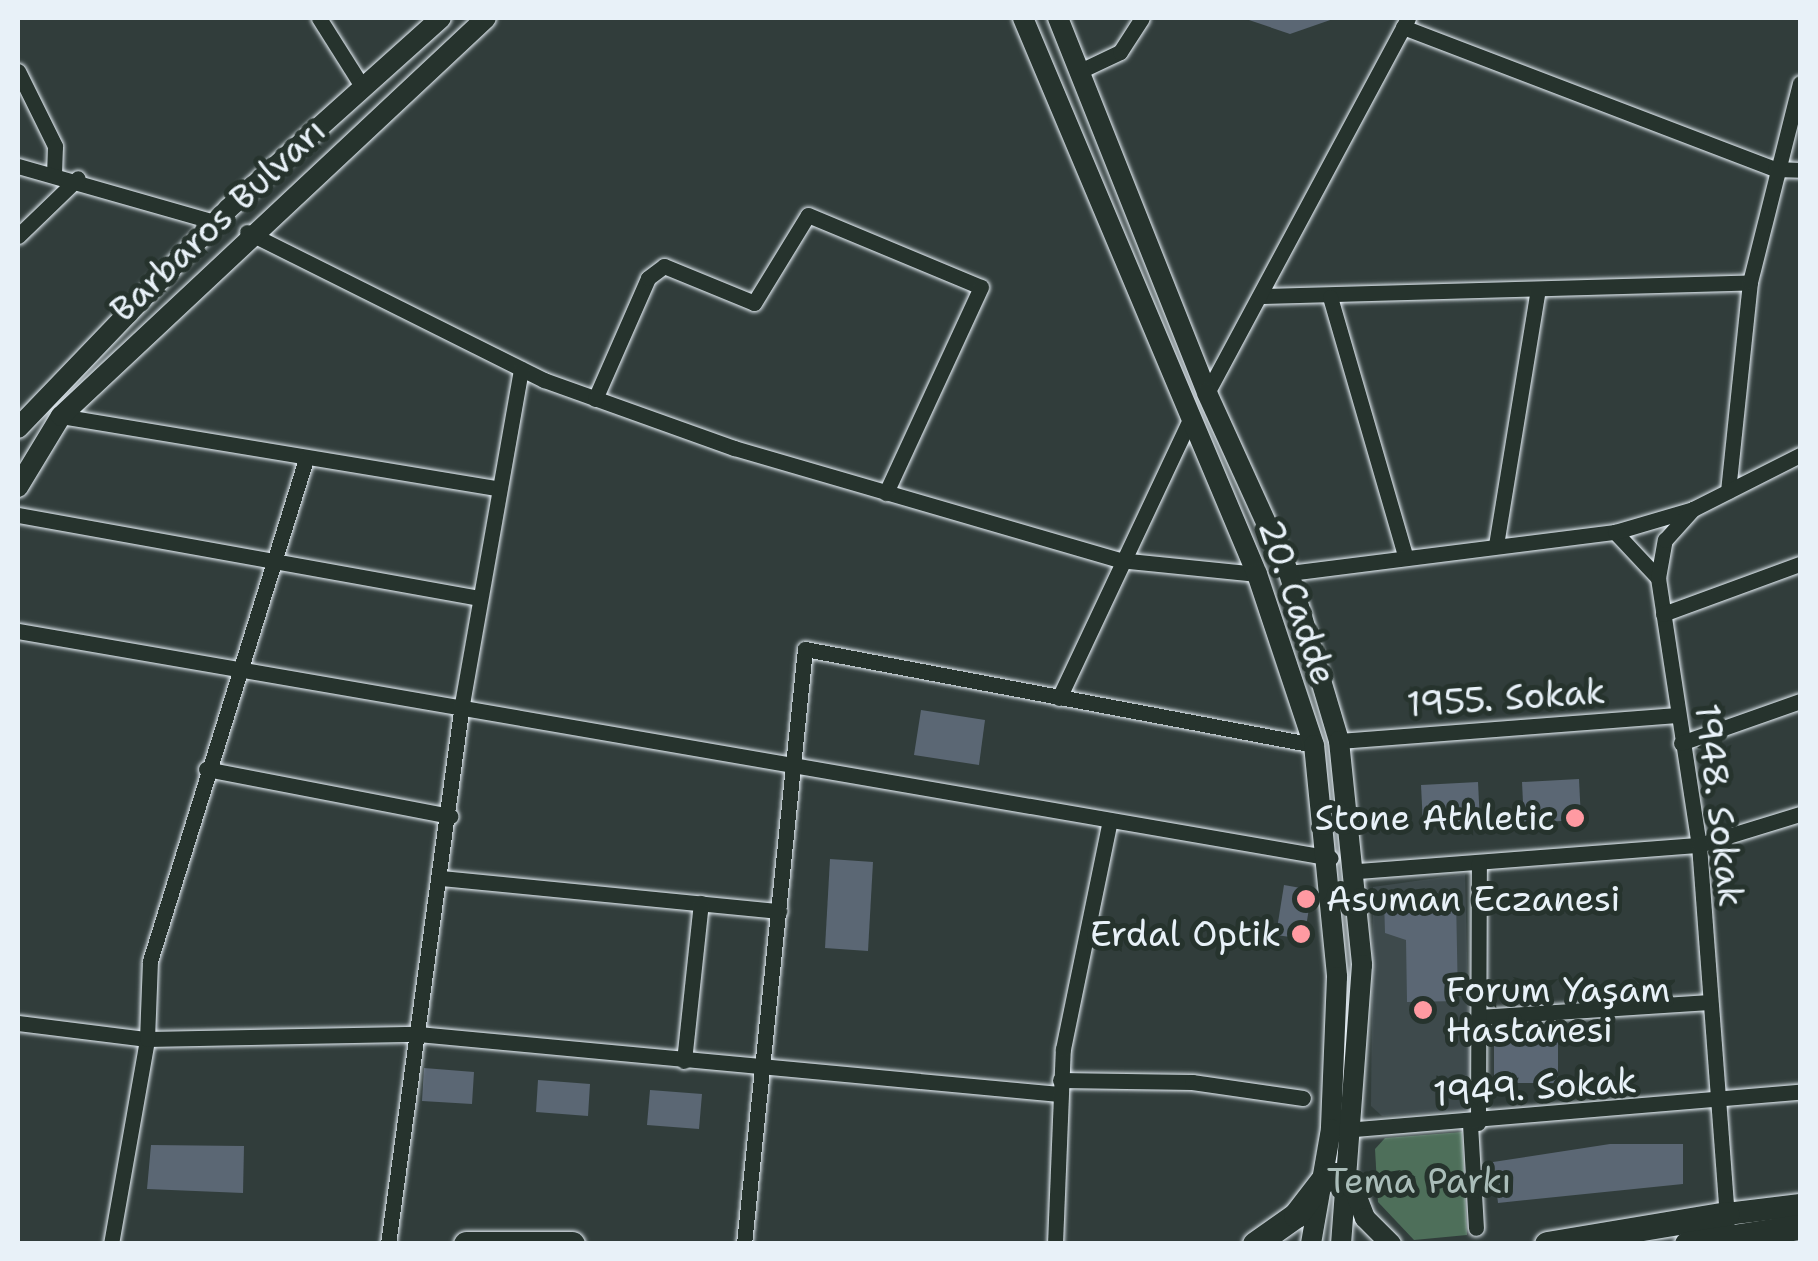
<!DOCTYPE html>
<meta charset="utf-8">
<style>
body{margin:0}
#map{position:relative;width:1818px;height:1261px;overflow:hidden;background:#313d3b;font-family:"Shantell Sans",sans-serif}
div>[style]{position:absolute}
.built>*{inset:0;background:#3e4a4c}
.green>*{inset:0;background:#4e6f5a}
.building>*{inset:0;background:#5b6774}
.roads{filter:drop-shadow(0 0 2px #e8f1f8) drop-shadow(0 0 2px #e8f1f8)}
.minor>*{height:15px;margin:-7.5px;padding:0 7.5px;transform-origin:7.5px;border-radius:7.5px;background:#26332d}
.tertiary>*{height:20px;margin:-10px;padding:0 10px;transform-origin:10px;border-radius:10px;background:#26332d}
.secondary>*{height:22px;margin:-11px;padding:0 11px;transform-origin:11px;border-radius:11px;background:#26332d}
.primary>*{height:25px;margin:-12.5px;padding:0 12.5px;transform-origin:12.5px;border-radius:12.5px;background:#26332d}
.dots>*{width:28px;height:28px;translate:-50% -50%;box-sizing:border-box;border:5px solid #26332d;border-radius:50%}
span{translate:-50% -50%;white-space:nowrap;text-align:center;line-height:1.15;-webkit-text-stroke:10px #26332d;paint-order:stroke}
.street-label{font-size:35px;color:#e8f1f8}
.poi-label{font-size:35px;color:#e8f1f8}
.right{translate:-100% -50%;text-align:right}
.left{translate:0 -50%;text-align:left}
.park-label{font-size:35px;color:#aabdb9}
.frame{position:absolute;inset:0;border:20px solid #e8f1f8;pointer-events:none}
</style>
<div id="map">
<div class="built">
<div style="clip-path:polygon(1465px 874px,1471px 1111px,1382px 1116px,1371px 1106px,1373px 887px)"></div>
</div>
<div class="green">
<div style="clip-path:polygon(1462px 1132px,1467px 1235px,1414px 1240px,1378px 1202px,1375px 1149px,1385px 1138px)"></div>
</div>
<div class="building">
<div style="clip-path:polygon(1243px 18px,1336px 18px,1290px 34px)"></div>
<div style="clip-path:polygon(921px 710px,985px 720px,979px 765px,914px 755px)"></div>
<div style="clip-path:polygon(1579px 779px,1581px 820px,1524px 823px,1522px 782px)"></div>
<div style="clip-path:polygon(1478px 782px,1480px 823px,1423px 825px,1421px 785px)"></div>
<div style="clip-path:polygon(830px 859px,873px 862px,868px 951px,825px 948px)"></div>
<div style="clip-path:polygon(1284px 885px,1312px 890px,1304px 939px,1276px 935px)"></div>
<div style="clip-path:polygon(1456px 897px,1458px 1001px,1407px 1002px,1406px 940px,1385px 933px,1384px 898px)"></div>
<div style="clip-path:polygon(1494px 1040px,1558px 1041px,1558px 1083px,1494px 1083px)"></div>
<div style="clip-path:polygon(424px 1068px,474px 1072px,472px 1104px,422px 1101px)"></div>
<div style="clip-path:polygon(538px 1080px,590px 1084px,588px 1116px,536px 1112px)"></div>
<div style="clip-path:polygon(650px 1090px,702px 1094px,699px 1129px,647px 1125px)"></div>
<div style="clip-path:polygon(1610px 1144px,1683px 1144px,1683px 1184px,1498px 1203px,1493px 1162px)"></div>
<div style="clip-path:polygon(151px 1145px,244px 1146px,243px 1193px,147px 1189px)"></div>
</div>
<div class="roads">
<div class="minor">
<div style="left:319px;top:18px;width:83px;rotate:57.8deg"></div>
<div style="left:1403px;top:27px;width:398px;rotate:20.9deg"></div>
<div style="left:1775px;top:169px;width:25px;rotate:2deg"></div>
<div style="left:18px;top:71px;width:84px;rotate:63.7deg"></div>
<div style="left:55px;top:146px;width:27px;rotate:92deg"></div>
<div style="left:1080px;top:71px;width:44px;rotate:-25.4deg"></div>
<div style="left:1120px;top:52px;width:40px;rotate:-57.1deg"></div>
<div style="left:18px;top:166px;width:204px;rotate:15.9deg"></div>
<div style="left:247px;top:232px;width:332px;rotate:26.5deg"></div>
<div style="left:544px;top:380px;width:202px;rotate:19.7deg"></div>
<div style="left:734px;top:448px;width:401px;rotate:16.2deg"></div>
<div style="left:1119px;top:560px;width:139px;rotate:5.8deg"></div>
<div style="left:18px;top:236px;width:83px;rotate:-44deg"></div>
<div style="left:1262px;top:296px;width:488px;rotate:-1.6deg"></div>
<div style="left:1330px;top:297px;width:269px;rotate:73.8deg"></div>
<div style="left:1207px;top:393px;width:425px;rotate:-61.8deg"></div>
<div style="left:595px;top:399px;width:132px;rotate:-66.3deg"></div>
<div style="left:648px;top:278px;width:20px;rotate:-37deg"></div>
<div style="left:664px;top:266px;width:97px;rotate:22.3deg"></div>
<div style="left:754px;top:303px;width:103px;rotate:-58.5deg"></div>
<div style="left:808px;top:215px;width:187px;rotate:22.6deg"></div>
<div style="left:981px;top:287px;width:227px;rotate:114.8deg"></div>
<div style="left:61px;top:416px;width:443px;rotate:9.4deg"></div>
<div style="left:1728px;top:491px;width:210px;rotate:-84deg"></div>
<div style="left:1750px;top:282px;width:205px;rotate:-75.9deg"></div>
<div style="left:18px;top:515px;width:469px;rotate:10.2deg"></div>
<div style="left:1615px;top:532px;width:63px;rotate:46.9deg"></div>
<div style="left:1658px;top:578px;width:270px;rotate:81.3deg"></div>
<div style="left:1699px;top:845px;width:370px;rotate:85.7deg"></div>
<div style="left:1496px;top:545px;width:259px;rotate:-80.7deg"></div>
<div style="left:1289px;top:573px;width:329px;rotate:-7.2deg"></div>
<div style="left:1615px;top:532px;width:81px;rotate:-16.4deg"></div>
<div style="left:1693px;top:509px;width:120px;rotate:-26.8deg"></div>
<div style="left:1658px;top:578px;width:39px;rotate:-80deg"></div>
<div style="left:1665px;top:540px;width:42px;rotate:-47.9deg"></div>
<div style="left:1663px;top:614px;width:146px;rotate:-20.1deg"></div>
<div style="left:18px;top:631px;width:1332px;rotate:9.81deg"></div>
<div style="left:1059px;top:698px;width:308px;rotate:-64.8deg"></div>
<div style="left:1339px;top:741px;width:339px;rotate:-4.4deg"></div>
<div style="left:1681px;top:743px;width:126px;rotate:-19.4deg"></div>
<div style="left:206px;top:769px;width:249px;rotate:10.9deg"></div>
<div style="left:1359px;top:871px;width:341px;rotate:-4.4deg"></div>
<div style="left:1699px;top:845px;width:106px;rotate:-17.1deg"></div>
<div style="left:441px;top:878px;width:340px;rotate:5.6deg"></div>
<div style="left:1478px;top:1017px;width:232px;rotate:-3.7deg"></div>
<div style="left:18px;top:1023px;width:130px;rotate:7.1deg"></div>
<div style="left:147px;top:1039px;width:271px;rotate:-1.1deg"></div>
<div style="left:418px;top:1034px;width:644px;rotate:5.35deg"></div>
<div style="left:684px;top:1061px;width:159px;rotate:-83.9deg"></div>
<div style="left:1060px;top:1080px;width:132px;rotate:0.9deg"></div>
<div style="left:1192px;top:1082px;width:112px;rotate:8.2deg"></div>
<div style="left:1478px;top:1123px;width:261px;rotate:-89.8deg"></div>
<div style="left:1470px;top:1124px;width:104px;rotate:86.7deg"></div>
<div style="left:1356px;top:1129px;width:446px;rotate:-4.8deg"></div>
<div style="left:111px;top:1244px;width:208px;rotate:-80deg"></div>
<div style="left:147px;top:1039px;width:78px;rotate:-87.8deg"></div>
<div style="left:150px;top:961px;width:526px;rotate:-72.74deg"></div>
<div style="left:388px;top:1244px;width:545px;rotate:-82.2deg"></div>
<div style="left:462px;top:704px;width:340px;rotate:-80deg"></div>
<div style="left:744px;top:1244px;width:598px;rotate:-84.15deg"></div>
<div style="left:805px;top:649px;width:518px;rotate:10.68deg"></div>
<div style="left:1055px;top:1244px;width:195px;rotate:-87.7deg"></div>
<div style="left:1063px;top:1049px;width:230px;rotate:-78.4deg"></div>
</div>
<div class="tertiary">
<div style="left:1023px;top:18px;width:603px;rotate:67.18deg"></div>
<div style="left:1257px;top:574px;width:180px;rotate:71.6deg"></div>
<div style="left:1314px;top:745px;width:233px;rotate:84.3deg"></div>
<div style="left:1337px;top:977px;width:152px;rotate:92.3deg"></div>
<div style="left:1331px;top:1129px;width:117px;rotate:99.9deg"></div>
<div style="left:1058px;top:18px;width:404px;rotate:68.3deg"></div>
<div style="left:1207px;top:393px;width:198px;rotate:65.5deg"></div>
<div style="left:1289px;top:573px;width:175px;rotate:73.4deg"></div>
<div style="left:1339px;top:741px;width:225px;rotate:84.1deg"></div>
<div style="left:1362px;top:965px;width:280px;rotate:94.3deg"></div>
<div style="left:18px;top:428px;width:303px;rotate:-46.2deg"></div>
<div style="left:228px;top:209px;width:286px;rotate:-41.9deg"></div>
<div style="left:18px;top:487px;width:83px;rotate:-58.8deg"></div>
<div style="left:61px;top:416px;width:582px;rotate:-43.12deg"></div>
<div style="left:1352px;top:1184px;width:36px;rotate:69deg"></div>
<div style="left:1365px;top:1218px;width:37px;rotate:45deg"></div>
</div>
<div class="secondary">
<div style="left:1727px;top:1214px;width:74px;rotate:-7deg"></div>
</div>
<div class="primary">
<div style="left:466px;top:1244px;width:106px"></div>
<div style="left:1255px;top:1244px;width:50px;rotate:-35.3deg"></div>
<div style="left:1296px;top:1215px;width:49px;rotate:-52.4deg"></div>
<div style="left:1547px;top:1244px;width:182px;rotate:-9.5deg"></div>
<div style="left:1687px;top:1244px;width:114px;rotate:-8.6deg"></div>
</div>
</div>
<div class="dots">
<div style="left:1575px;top:818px;background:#ff9aa2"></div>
<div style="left:1306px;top:899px;background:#ff9aa2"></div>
<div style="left:1301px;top:934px;background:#ff9aa2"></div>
<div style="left:1423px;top:1010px;background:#ff9aa2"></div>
</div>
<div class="street-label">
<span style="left:218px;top:220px;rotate:-43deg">Barbaros Bulvarı</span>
<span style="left:1297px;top:602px;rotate:71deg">20. Cadde</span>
<span style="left:1506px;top:698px;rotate:-4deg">1955. Sokak</span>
<span style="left:1719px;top:805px;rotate:83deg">1948. Sokak</span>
<span style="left:1535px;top:1087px;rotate:-4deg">1949. Sokak</span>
</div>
<div class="poi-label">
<span class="right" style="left:1555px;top:818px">Stone Athletic</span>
<span class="left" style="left:1326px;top:899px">Asuman Eczanesi</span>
<span class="right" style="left:1281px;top:934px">Erdal Optik</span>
<span class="left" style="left:1446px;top:1010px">Forum Yaşam<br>Hastanesi</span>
</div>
<div class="park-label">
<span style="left:1419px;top:1181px">Tema Parkı</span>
</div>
<div class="frame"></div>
</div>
